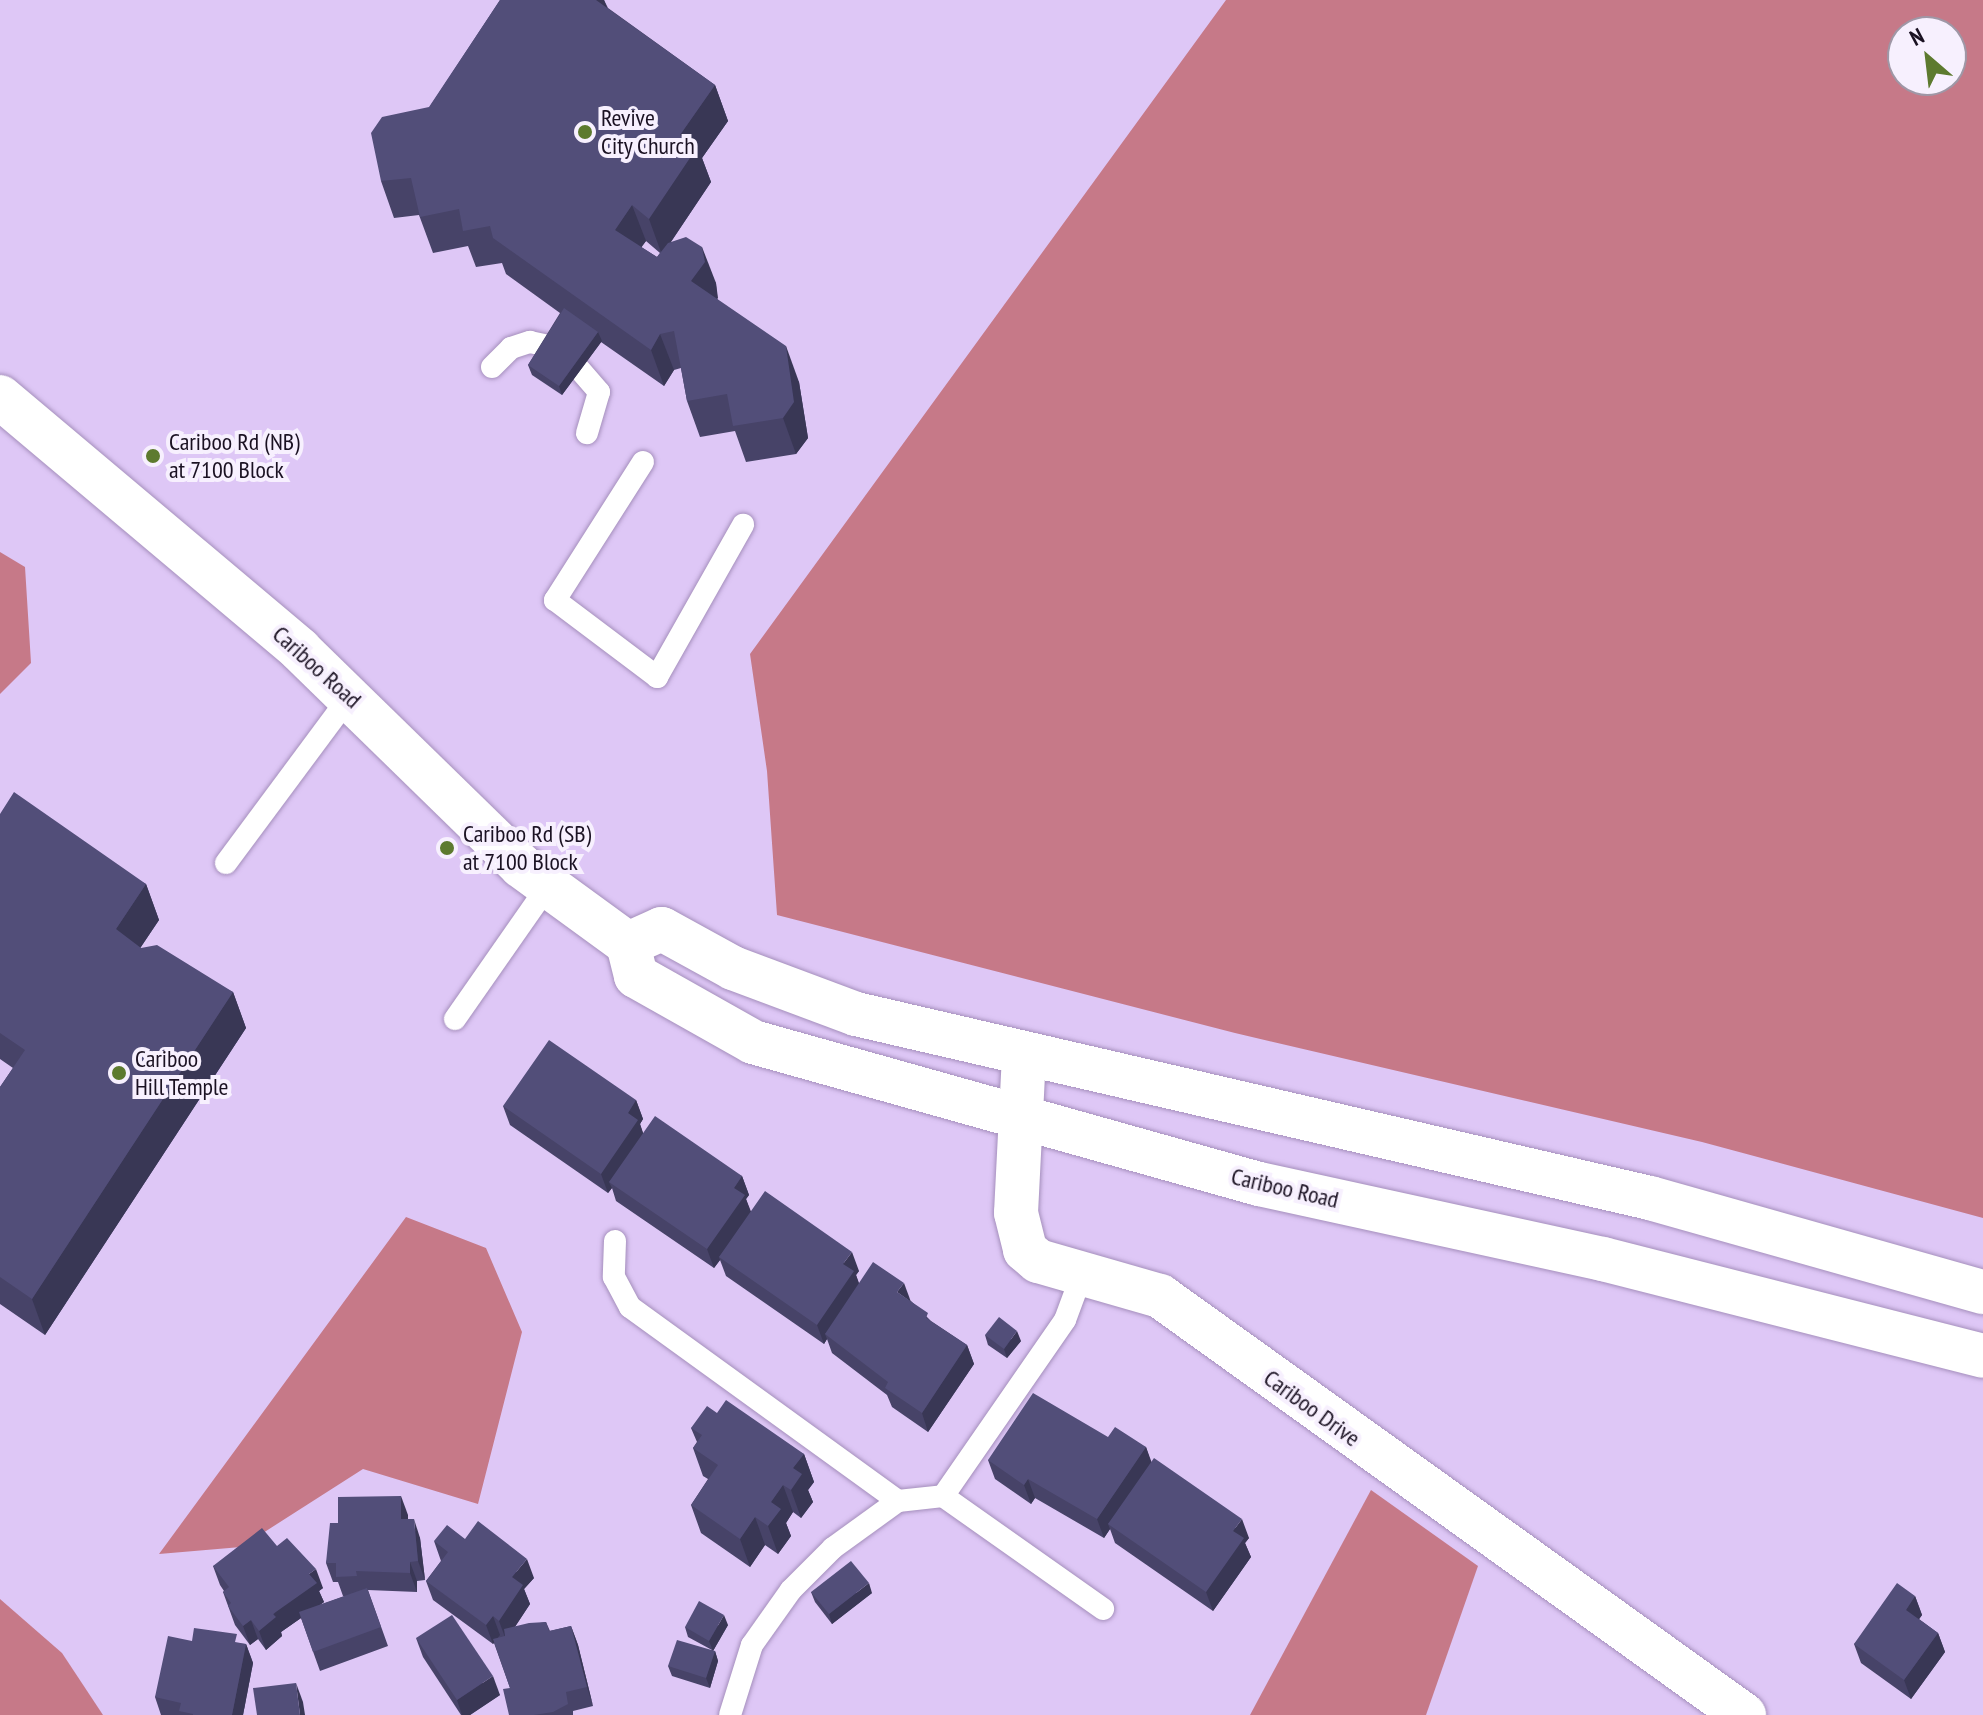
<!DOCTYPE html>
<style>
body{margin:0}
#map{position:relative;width:1983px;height:1715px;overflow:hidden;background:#dec7f6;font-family:"PT Sans Narrow",sans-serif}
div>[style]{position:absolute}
.forest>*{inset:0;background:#c67988}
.roads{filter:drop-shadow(0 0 2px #a58fbc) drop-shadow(0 0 2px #a58fbc)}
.service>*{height:22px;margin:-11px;padding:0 11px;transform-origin:11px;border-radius:11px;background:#fff}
.minor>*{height:44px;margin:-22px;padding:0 22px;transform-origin:22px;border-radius:22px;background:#fff}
.tertiary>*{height:44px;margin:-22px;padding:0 22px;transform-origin:22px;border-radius:22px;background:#fff}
.wall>*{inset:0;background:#474368}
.shaded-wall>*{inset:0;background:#393755}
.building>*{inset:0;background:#524e79}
.dots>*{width:22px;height:22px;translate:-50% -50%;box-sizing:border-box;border:4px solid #f7f0fe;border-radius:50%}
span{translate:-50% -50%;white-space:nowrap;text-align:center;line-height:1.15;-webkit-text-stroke:8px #f7f0fe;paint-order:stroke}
.poi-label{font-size:24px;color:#1a1122}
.left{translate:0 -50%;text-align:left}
.street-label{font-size:24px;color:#1a1122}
.north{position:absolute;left:1887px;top:16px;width:80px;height:80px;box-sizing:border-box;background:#f7f0fe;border:2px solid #9f97a6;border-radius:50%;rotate:332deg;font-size:22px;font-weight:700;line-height:32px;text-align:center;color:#1a1122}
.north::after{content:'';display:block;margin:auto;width:28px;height:36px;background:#5d7a2f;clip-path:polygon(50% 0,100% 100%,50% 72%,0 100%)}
</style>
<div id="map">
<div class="forest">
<div style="clip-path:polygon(evenodd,1226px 0,1983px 0,1983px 1218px,1702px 1142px,1235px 1033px,777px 915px,767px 771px,750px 654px,1226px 0,1903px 32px,1951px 32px,1951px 80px,1903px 80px,1903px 32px)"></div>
<div style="clip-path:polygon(0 552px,25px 567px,31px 663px,0 694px)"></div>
<div style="clip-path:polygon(406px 1217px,486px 1248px,522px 1332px,478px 1504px,363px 1469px,241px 1547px,159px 1554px)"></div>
<div style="clip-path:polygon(1371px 1490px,1478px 1566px,1426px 1715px,1250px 1715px)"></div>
<div style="clip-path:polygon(0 1599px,62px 1653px,103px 1715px,0 1715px)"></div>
</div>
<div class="roads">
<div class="service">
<div style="left:492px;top:367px;width:27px;rotate:-45deg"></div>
<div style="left:511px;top:348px;width:20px;rotate:-18deg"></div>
<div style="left:530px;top:342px;width:19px;rotate:12deg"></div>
<div style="left:580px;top:370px;width:29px;rotate:49deg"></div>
<div style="left:599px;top:392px;width:43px;rotate:106.3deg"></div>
<div style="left:643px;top:462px;width:164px;rotate:122.5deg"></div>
<div style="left:555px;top:600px;width:128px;rotate:37deg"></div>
<div style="left:657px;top:677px;width:175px;rotate:-60.5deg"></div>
<div style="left:226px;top:863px;width:208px;rotate:-53.4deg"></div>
<div style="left:455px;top:1019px;width:161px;rotate:-55.1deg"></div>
<div style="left:615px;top:1241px;width:36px;rotate:92deg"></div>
<div style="left:614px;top:1277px;width:34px;rotate:62deg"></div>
<div style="left:630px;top:1307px;width:331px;rotate:35.9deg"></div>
<div style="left:898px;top:1501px;width:45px;rotate:-6.3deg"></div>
<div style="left:1082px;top:1274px;width:49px;rotate:110.3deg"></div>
<div style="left:1065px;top:1320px;width:214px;rotate:124.7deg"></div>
<div style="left:943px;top:1496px;width:196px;rotate:35.2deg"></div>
<div style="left:730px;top:1715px;width:73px;rotate:-72.6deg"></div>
<div style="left:752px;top:1645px;width:67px;rotate:-54.7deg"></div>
<div style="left:791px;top:1590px;width:59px;rotate:-45deg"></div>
<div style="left:833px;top:1548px;width:80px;rotate:-35.9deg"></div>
</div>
<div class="minor">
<div style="left:1024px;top:1055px;width:158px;rotate:92.9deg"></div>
<div style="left:1016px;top:1213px;width:38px;rotate:76deg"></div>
<div style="left:1025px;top:1250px;width:17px;rotate:40deg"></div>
<div style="left:1038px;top:1261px;width:127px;rotate:16deg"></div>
<div style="left:1160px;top:1296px;width:719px;rotate:35.66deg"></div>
</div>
<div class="tertiary">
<div style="left:0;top:397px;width:392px;rotate:40.1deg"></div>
<div style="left:300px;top:650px;width:309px;rotate:44.3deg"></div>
<div style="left:521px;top:866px;width:132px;rotate:36.1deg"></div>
<div style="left:628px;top:944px;width:33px;rotate:76deg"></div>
<div style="left:636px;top:976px;width:134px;rotate:29.4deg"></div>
<div style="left:753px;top:1042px;width:526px;rotate:15.68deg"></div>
<div style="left:1259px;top:1184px;width:352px;rotate:12.3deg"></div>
<div style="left:1603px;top:1259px;width:392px;rotate:14.3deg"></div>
<div style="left:628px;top:944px;width:37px;rotate:-24deg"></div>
<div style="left:662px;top:929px;width:81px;rotate:28.8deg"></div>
<div style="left:733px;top:968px;width:131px;rotate:20.5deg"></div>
<div style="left:856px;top:1014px;width:815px;rotate:13.05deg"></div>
<div style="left:1650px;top:1198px;width:346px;rotate:15.8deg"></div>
</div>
</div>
<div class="wall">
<div style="clip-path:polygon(evenodd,500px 0,604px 0,608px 8px,715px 85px,728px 121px,702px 158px,711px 182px,671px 242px,716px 283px,717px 299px,799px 382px,808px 438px,796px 454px,746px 462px,735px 431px,700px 437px,687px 401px,681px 368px,674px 370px,664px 386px,601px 342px,562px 395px,532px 375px,528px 365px,560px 313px,506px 274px,502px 263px,476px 267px,468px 246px,433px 253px,419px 215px,394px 218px,381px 181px,500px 0,646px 241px,660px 253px,657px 257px,641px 247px,646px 241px)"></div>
<div style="clip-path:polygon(0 814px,146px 884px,159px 920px,140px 948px,233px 992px,246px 1028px,45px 1335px,0 1304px,0 1087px,13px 1068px,0 1059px)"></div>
<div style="clip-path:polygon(636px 1100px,643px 1119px,640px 1124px,643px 1133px,742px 1176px,749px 1195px,746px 1199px,750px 1211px,859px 1271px,856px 1275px,859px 1283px,911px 1301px,931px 1321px,967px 1345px,974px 1364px,928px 1432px,892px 1407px,887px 1395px,832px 1353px,827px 1339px,824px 1344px,726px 1276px,720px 1260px,714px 1268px,616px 1201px,612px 1188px,608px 1193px,510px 1125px,503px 1106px)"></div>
<div style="clip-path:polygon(985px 1335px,1021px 1341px,1007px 1358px,988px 1345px)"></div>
<div style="clip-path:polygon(717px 1413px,804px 1454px,814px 1482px,808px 1490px,813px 1502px,801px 1518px,793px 1512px,786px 1523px,791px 1536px,778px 1554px,765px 1545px,750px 1567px,701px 1533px,691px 1505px,708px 1479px,703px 1476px,693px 1448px,697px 1442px,691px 1428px)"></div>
<div style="clip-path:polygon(1108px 1437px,1146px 1447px,1151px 1463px,1249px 1538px,1245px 1543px,1251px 1557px,1213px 1611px,1115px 1543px,1110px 1529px,1104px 1538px,1035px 1498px,1031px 1504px,995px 1479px,988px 1460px)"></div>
<div style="clip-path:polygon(408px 1515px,408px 1519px,420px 1538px,425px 1580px,417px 1581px,417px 1592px,368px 1590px,388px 1646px,320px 1671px,301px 1618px,281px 1632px,282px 1636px,266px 1650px,258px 1639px,250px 1645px,235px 1625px,223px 1592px,224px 1591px,220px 1585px,213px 1566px,277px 1546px,323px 1588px,319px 1591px,324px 1602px,320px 1605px,345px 1596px,343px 1596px,338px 1582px,333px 1582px,326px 1563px,338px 1523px)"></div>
<div style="clip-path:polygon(434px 1541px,534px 1578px,524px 1589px,530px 1604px,515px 1627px,546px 1622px,550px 1631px,571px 1626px,578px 1645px,593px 1706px,573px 1711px,573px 1715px,509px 1715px,510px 1688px,494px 1643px,493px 1644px,433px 1600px,426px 1581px,441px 1561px)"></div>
<div style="clip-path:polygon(811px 1592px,872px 1593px,832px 1624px,815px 1602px)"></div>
<div style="clip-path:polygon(1915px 1596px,1922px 1615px,1919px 1619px,1938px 1633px,1945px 1652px,1911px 1699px,1861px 1663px,1854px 1644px)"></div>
<div style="clip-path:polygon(728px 1625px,713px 1651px,715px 1651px,718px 1661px,710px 1688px,672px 1676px,668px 1666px,712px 1650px,688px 1637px,685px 1627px)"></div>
<div style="clip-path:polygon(416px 1638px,500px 1695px,470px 1715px,461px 1715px,423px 1657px)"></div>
<div style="clip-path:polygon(192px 1641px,246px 1644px,253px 1663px,243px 1715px,161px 1715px,155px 1697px)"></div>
</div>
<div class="shaded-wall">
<div style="clip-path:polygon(588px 0,604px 0,609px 13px)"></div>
<div style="clip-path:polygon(715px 85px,728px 121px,702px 158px,711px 182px,662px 255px,649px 219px,680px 135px)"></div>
<div style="clip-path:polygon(632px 205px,646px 241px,628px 266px,615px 230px)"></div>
<div style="clip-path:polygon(702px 247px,716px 283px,718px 298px,704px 317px,691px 281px)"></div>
<div style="clip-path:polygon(598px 332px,602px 341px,562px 395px,559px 386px)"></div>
<div style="clip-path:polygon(660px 334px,674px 370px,664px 386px,651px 350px)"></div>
<div style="clip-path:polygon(786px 346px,799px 382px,808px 438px,796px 454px,783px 418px)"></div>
<div style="clip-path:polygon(146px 884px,159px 920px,129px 965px,116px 929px)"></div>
<div style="clip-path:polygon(233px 992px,246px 1028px,45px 1335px,32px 1299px)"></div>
<div style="clip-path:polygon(636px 1100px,643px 1119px,640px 1124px,645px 1139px,609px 1182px,612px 1188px,608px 1193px,601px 1174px,628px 1113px)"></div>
<div style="clip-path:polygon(742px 1176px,749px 1195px,746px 1199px,752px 1214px,719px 1257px,720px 1260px,714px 1268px,707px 1249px,734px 1188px)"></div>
<div style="clip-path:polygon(852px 1252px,859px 1271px,856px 1275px,861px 1290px,825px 1334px,827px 1339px,824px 1344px,817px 1325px,843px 1264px)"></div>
<div style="clip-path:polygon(904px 1283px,911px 1302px,897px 1292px)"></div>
<div style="clip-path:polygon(1017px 1331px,1021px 1341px,1007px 1358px,1004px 1349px)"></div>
<div style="clip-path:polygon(967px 1345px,974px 1364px,928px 1432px,922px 1413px)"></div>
<div style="clip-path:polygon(1146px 1447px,1153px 1466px,1108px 1524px,1110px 1529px,1104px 1538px,1097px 1519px)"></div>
<div style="clip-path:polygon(804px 1454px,814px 1482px,808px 1490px,813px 1502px,801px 1518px,791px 1490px,793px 1468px)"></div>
<div style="clip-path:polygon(1028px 1479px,1035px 1498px,1031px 1504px,1024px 1485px)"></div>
<div style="clip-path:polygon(783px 1485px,793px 1512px,786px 1523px,791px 1536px,778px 1554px,768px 1526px,771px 1502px)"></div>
<div style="clip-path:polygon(401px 1496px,408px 1515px,408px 1538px,401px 1519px)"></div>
<div style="clip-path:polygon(755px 1517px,765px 1545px,750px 1567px,740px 1539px)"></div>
<div style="clip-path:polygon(414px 1519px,420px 1538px,425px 1580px,418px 1561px)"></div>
<div style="clip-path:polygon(1242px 1519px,1249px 1538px,1245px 1543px,1251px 1557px,1213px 1611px,1206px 1592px,1233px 1531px)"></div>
<div style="clip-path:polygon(527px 1559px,534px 1578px,524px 1589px,530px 1604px,506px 1640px,499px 1621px,512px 1577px)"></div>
<div style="clip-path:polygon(410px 1562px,417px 1581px,417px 1592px,410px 1573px)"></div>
<div style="clip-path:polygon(316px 1569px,323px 1588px,319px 1591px,324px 1602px,281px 1632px,282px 1636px,266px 1650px,259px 1631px,309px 1574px)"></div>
<div style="clip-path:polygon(869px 1583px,872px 1593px,832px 1624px,829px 1614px)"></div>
<div style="clip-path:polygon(1915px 1596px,1922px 1615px,1912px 1629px,1906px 1610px)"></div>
<div style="clip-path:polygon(724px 1615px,728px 1625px,713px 1651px,709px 1641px)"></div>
<div style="clip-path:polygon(493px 1616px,500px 1635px,493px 1644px,486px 1625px)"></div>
<div style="clip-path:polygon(251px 1620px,258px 1639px,250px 1645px,243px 1626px)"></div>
<div style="clip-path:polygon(571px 1626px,578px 1645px,593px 1706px,587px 1687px)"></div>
<div style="clip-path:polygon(1938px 1633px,1945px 1652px,1911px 1699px,1904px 1680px)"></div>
<div style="clip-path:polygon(246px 1644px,253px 1663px,243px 1715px,232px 1715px)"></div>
<div style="clip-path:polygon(715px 1651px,718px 1661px,710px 1688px,706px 1678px)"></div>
<div style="clip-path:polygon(493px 1676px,500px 1695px,470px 1715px,462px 1715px,457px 1700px)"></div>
<div style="clip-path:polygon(296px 1683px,303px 1702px,305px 1715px,300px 1715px)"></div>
</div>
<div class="building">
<div style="clip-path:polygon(500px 0,596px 0,715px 85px,680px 135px,698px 146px,649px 219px,632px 205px,615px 230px,657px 257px,668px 243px,686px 237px,702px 247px,705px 262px,691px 281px,786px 346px,794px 402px,783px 418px,733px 426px,727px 394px,687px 401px,674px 331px,660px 334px,651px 350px,493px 238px,490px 226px,463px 231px,459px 209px,420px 217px,411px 178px,381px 181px,371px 133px,382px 117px,429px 107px)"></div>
<div style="clip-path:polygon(564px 308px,598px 332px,559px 386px,528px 365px)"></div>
<div style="clip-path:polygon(14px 792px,146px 884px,116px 929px,141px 948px,157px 945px,233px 992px,32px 1299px,0 1277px,0 1087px,25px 1050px,0 1033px,0 814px)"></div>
<div style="clip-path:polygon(549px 1040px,636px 1100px,628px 1113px,638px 1120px,601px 1174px,503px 1106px)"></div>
<div style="clip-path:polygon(655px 1116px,742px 1176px,734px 1188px,745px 1195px,707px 1249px,609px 1182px)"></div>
<div style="clip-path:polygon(765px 1191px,852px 1252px,843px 1264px,854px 1271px,817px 1325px,719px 1257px)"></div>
<div style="clip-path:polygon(873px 1262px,904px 1283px,897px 1292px,928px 1313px,926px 1318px,967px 1345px,922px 1413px,885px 1388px,888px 1382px,825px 1334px)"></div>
<div style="clip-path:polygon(999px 1317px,1017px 1331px,1004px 1349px,985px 1335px)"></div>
<div style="clip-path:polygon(1033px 1393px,1108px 1437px,1115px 1427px,1146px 1447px,1097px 1519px,1028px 1479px,1024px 1485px,988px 1460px)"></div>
<div style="clip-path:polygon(726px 1400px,804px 1454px,793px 1468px,802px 1474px,791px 1490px,783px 1485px,771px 1502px,781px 1509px,768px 1526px,755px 1517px,740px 1539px,691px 1505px,718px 1465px,693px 1448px,702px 1435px,691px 1428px,707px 1406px,717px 1413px)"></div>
<div style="clip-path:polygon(1154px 1458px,1242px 1519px,1233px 1531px,1244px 1538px,1206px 1592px,1108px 1524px)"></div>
<div style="clip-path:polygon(401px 1496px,401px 1519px,414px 1519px,418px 1561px,410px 1562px,410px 1573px,356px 1571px,357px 1576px,336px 1577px,336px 1563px,326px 1563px,330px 1523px,338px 1523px,338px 1497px)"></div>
<div style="clip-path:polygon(478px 1521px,527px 1559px,512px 1577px,523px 1585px,499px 1621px,493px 1616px,486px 1625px,426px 1581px,448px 1552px,434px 1541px,447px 1525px,465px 1539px)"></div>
<div style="clip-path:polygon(262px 1528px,277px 1546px,287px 1538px,316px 1569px,309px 1574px,317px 1583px,273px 1614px,276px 1617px,259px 1631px,251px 1620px,243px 1626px,228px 1606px,231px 1603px,223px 1592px,229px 1587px,213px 1566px)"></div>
<div style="clip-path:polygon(851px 1561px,869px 1583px,829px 1614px,811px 1592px)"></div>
<div style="clip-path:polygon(1897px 1583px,1915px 1596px,1906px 1610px,1938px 1633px,1904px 1680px,1854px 1644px)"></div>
<div style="clip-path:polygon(367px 1588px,381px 1627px,313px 1652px,299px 1612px)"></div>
<div style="clip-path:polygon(699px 1601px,724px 1615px,709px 1641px,685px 1627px)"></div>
<div style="clip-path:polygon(452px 1615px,493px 1676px,457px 1700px,416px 1638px)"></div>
<div style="clip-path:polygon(546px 1622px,549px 1631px,571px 1626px,587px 1687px,566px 1692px,568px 1704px,553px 1712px,534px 1715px,509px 1715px,503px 1689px,510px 1688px,493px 1639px,505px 1636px,504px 1629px,529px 1623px)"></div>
<div style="clip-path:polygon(194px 1628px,237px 1634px,235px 1642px,246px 1644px,232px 1715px,193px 1715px,193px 1714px,179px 1711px,181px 1703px,155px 1697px,168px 1636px,192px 1641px)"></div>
<div style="clip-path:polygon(677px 1640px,715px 1651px,706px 1678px,668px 1666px)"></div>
<div style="clip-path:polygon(296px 1683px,300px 1715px,257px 1715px,253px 1688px)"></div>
</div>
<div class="dots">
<div style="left:585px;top:132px;background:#5d7a2f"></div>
<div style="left:153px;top:456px;background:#5d7a2f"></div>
<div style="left:447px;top:848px;background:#5d7a2f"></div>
<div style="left:119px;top:1073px;background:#5d7a2f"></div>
</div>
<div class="poi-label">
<span class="left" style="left:601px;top:132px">Revive<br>City Church</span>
<span class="left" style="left:169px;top:456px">Cariboo Rd (NB)<br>at 7100 Block</span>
<span class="left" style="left:463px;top:848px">Cariboo Rd (SB)<br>at 7100 Block</span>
<span class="left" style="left:135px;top:1073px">Cariboo<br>Hill Temple</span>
</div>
<div class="street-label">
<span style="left:317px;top:667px;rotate:42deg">Cariboo Road</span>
<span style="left:1285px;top:1188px;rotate:13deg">Cariboo Road</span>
<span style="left:1312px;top:1408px;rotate:36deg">Cariboo Drive</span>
</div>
<div class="north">N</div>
</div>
